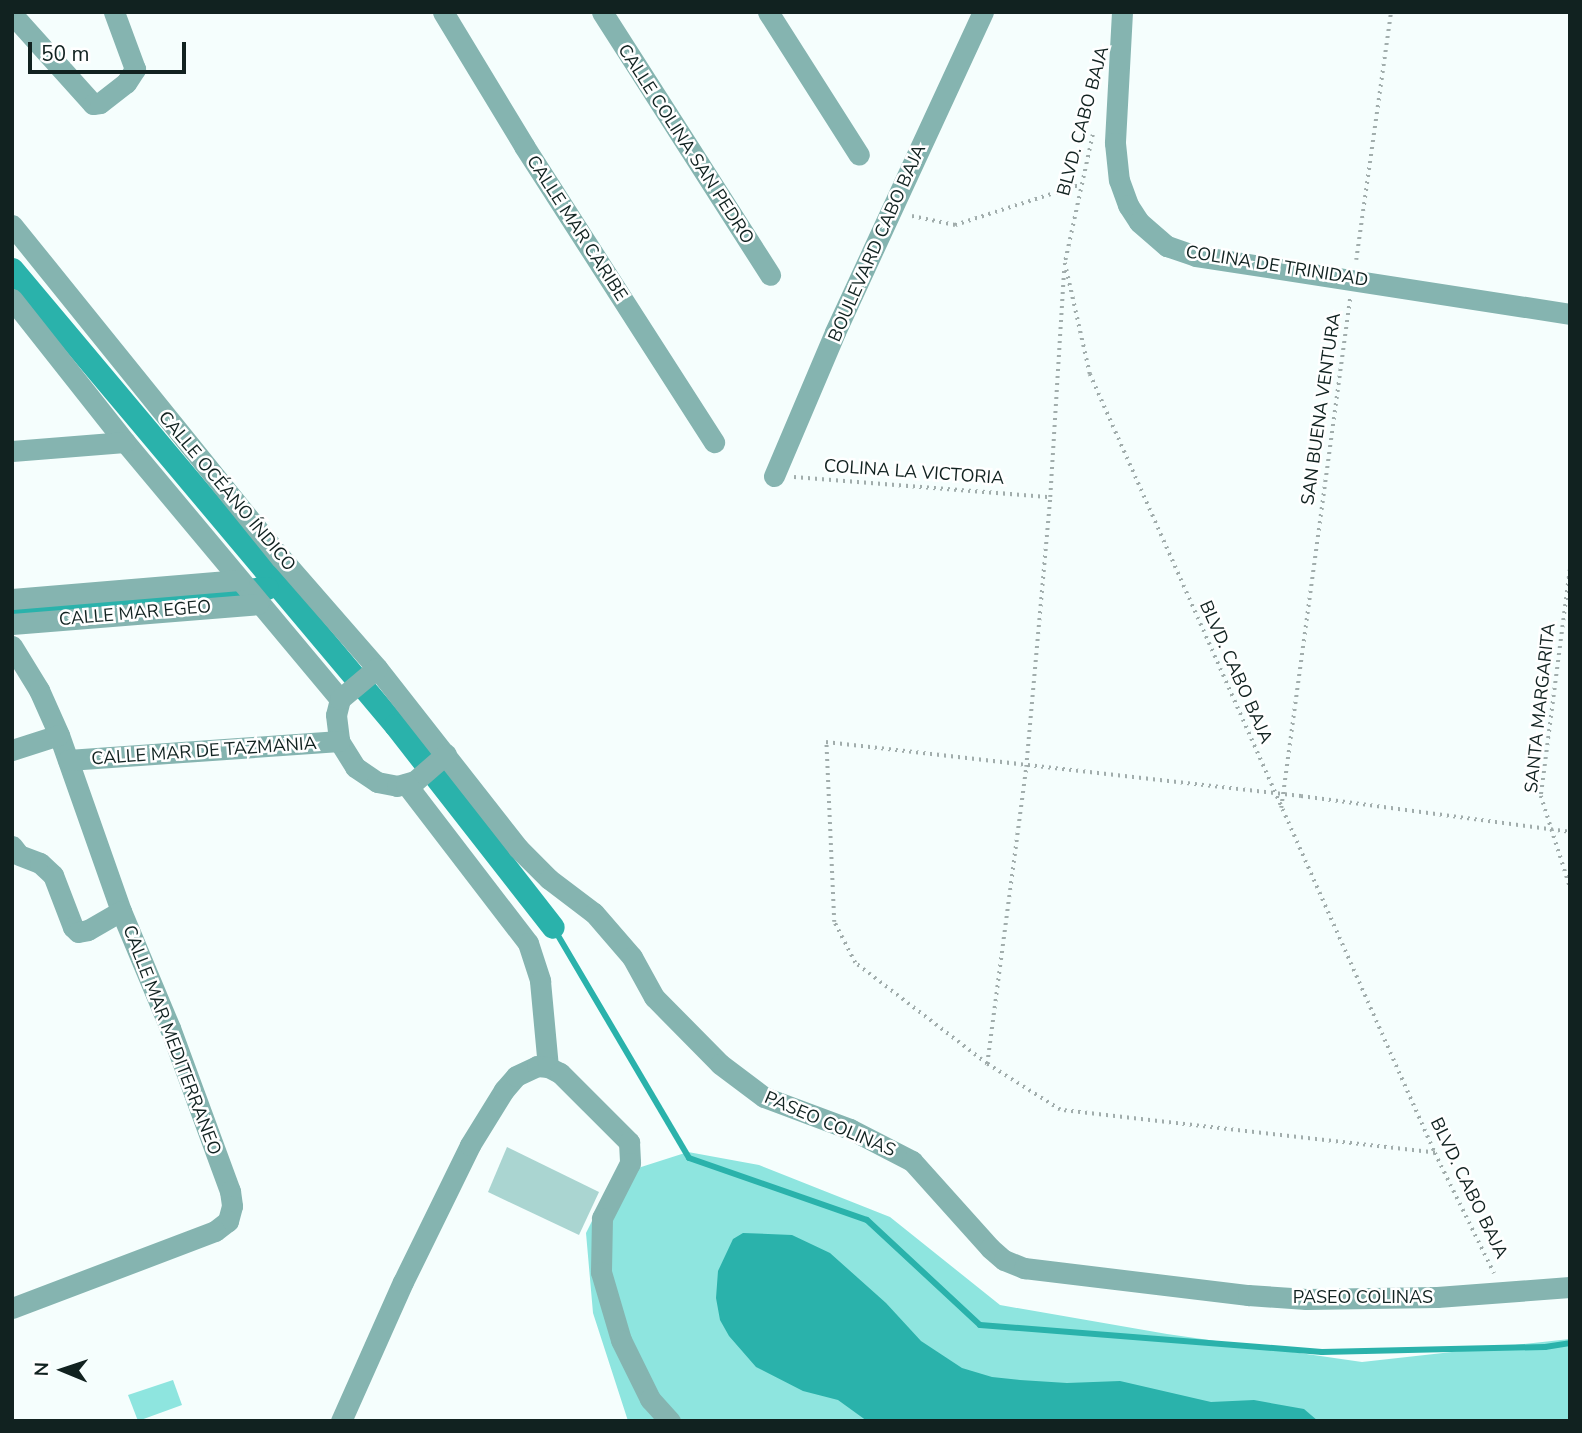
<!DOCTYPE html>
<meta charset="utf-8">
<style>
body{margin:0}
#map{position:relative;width:1582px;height:1433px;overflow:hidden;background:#f5fefd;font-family:"Nunito Sans",sans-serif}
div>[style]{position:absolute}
.green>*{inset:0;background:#8ee5df}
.water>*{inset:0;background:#2ab2ab}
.stream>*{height:6px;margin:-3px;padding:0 3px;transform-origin:3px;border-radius:3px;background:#2ab2ab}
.canal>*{height:23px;margin:-11.5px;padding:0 11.5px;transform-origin:11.5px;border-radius:11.5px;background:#2ab2ab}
.building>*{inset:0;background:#aad5d1}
.path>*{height:3.5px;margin-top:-1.75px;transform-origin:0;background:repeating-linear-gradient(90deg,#a1adac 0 2px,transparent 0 7px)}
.street>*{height:21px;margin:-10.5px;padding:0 10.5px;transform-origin:10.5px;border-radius:10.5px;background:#85b4b0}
span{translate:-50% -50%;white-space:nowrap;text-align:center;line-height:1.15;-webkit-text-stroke:5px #fff;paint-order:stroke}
.street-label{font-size:18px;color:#112220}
.frame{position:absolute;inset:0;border:14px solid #112220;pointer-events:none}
.north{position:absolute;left:28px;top:1335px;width:70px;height:70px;-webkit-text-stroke:5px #fff;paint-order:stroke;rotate:272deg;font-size:19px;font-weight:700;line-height:28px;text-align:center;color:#112220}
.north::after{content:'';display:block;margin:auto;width:24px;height:32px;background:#112220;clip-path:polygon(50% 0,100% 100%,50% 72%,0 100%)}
.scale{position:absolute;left:28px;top:42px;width:158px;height:32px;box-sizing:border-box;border:4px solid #112220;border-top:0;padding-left:9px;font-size:21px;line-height:24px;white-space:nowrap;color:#112220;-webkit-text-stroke:5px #fff;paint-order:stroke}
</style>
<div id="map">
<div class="green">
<div style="clip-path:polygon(688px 1152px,759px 1165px,890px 1217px,1000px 1305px,1167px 1334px,1362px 1362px,1570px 1339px,1570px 1421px,628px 1421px,593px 1313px,586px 1233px,611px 1183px,638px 1168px)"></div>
<div style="clip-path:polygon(173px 1380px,182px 1405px,138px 1421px,128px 1395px)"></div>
</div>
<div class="water">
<div style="clip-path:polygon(743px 1233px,792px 1235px,830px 1253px,886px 1303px,921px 1341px,962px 1368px,992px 1377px,1020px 1380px,1067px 1383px,1120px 1381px,1211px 1402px,1254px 1400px,1304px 1409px,1318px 1421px,867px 1421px,838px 1400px,803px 1391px,756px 1367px,729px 1336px,720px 1320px,716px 1298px,718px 1271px,733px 1239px)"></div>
</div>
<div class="stream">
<div style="left:553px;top:927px;width:268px;rotate:59.5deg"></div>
<div style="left:689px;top:1158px;width:188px;rotate:19.2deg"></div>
<div style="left:867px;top:1220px;width:154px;rotate:42.9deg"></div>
<div style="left:980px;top:1325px;width:343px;rotate:4.5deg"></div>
<div style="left:1322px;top:1352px;width:223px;rotate:-1.3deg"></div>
<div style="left:1545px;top:1347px;width:25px;rotate:-9deg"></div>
</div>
<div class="canal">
<div style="left:12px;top:269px;width:596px;rotate:49.97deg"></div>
<div style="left:395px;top:725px;width:256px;rotate:52deg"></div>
<div style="left:12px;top:612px;width:256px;rotate:-5.4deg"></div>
</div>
<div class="building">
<div style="clip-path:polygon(507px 1147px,599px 1192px,579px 1235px,488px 1192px)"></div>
</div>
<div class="path">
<div style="left:1093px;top:135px;width:131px;rotate:102.3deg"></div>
<div style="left:1065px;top:263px;width:114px;rotate:77.3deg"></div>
<div style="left:1090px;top:374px;width:852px;rotate:66.11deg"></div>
<div style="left:1435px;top:1153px;width:134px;rotate:63.8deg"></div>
<div style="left:912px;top:216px;width:44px;rotate:11.8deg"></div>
<div style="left:955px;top:225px;width:130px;rotate:-17.9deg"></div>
<div style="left:1356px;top:260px;width:250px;rotate:-82deg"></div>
<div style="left:794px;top:477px;width:257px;rotate:4.5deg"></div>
<div style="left:1570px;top:570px;width:228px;rotate:97.3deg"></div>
<div style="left:1541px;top:796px;width:96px;rotate:72.3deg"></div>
<div style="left:1281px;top:808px;width:515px;rotate:-82.3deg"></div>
<div style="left:987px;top:1064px;width:300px;rotate:-82.5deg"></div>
<div style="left:1026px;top:767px;width:271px;rotate:-84.9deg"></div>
<div style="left:1050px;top:497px;width:228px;rotate:-86.5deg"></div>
<div style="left:1435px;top:1153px;width:377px;rotate:-173.5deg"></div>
<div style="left:1060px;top:1110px;width:86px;rotate:-147.8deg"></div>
<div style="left:987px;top:1064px;width:166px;rotate:-142.6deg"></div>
<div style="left:855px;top:963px;width:46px;rotate:-117.1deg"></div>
<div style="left:834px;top:922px;width:180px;rotate:-92.5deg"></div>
<div style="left:826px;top:742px;width:478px;rotate:6.5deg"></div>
<div style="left:1301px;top:796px;width:271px;rotate:7.6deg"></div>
</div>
<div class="street">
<div style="left:443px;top:12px;width:157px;rotate:58.8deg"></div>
<div style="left:524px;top:146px;width:352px;rotate:57.3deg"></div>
<div style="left:602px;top:12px;width:312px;rotate:57.4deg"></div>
<div style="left:768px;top:12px;width:169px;rotate:57.5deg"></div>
<div style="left:1122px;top:12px;width:131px;rotate:93.1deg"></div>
<div style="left:1115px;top:143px;width:37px;rotate:84deg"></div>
<div style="left:1119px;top:180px;width:27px;rotate:70deg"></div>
<div style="left:1128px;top:205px;width:20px;rotate:57deg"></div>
<div style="left:1139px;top:222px;width:37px;rotate:41deg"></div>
<div style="left:1167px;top:246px;width:31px;rotate:19deg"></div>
<div style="left:1196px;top:256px;width:378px;rotate:8.8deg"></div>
<div style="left:12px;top:14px;width:121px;rotate:48deg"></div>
<div style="left:93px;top:104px;width:7px;rotate:-8deg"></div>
<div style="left:100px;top:103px;width:33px;rotate:-38deg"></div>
<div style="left:126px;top:83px;width:17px;rotate:-57deg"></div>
<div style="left:135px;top:69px;width:61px;rotate:-110.2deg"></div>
<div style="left:12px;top:225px;width:428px;rotate:51.1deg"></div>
<div style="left:281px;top:558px;width:146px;rotate:48.9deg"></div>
<div style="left:377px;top:668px;width:229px;rotate:51.9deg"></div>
<div style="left:518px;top:848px;width:44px;rotate:45deg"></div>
<div style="left:549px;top:879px;width:56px;rotate:37.1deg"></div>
<div style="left:594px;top:913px;width:58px;rotate:49.2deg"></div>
<div style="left:632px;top:957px;width:46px;rotate:61.2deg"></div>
<div style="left:654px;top:997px;width:94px;rotate:45.4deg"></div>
<div style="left:720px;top:1064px;width:55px;rotate:36.9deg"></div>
<div style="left:764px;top:1097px;width:92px;rotate:20.4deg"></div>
<div style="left:850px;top:1129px;width:70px;rotate:27.3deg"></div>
<div style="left:912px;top:1161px;width:117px;rotate:48.1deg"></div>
<div style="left:990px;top:1248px;width:18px;rotate:41deg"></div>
<div style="left:1004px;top:1260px;width:22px;rotate:22deg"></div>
<div style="left:1024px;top:1268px;width:226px;rotate:6.9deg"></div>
<div style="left:1248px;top:1295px;width:58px;rotate:3.9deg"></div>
<div style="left:1306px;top:1299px;width:131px;rotate:-0.9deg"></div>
<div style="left:1437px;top:1297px;width:133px;rotate:-4.3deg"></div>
<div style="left:12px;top:299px;width:182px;rotate:51.7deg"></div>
<div style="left:125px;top:442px;width:335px;rotate:50.1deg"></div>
<div style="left:340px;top:699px;width:16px;rotate:104deg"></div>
<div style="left:336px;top:715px;width:26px;rotate:83deg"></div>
<div style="left:339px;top:741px;width:31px;rotate:58deg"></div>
<div style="left:355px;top:767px;width:27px;rotate:34deg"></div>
<div style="left:377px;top:782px;width:20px;rotate:11deg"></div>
<div style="left:397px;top:786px;width:19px;rotate:-16deg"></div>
<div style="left:415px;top:781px;width:41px;rotate:-41.1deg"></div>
<div style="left:12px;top:451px;width:113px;rotate:-4.6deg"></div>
<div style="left:774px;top:476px;width:156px;rotate:-67deg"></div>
<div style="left:835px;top:332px;width:353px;rotate:-65.2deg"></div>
<div style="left:12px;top:599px;width:228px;rotate:-4.8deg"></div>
<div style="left:12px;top:624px;width:247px;rotate:-4.6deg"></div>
<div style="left:12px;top:646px;width:52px;rotate:58.5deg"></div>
<div style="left:39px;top:690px;width:49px;rotate:66deg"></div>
<div style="left:59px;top:735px;width:187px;rotate:70.6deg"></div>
<div style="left:121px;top:911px;width:127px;rotate:67.3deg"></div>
<div style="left:170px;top:1028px;width:174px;rotate:69.8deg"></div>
<div style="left:230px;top:1191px;width:15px;rotate:82deg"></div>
<div style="left:232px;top:1206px;width:16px;rotate:105deg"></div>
<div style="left:228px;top:1221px;width:16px;rotate:142deg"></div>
<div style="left:215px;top:1231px;width:217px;rotate:159.2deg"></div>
<div style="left:340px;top:699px;width:48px;rotate:-40deg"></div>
<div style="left:12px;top:750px;width:49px;rotate:-17.7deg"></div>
<div style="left:68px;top:760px;width:272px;rotate:-4deg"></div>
<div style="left:406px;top:784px;width:200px;rotate:52.5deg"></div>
<div style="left:528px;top:943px;width:40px;rotate:72deg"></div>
<div style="left:540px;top:981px;width:86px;rotate:84.7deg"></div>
<div style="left:12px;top:846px;width:11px;rotate:52deg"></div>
<div style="left:19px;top:855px;width:22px;rotate:21deg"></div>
<div style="left:40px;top:863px;width:18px;rotate:43deg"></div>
<div style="left:53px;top:875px;width:56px;rotate:69deg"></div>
<div style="left:73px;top:927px;width:7px;rotate:45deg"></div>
<div style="left:78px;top:932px;width:10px;rotate:-11deg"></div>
<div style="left:88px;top:930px;width:38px;rotate:-30deg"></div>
<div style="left:341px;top:1421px;width:152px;rotate:-66deg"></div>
<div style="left:403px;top:1282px;width:153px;rotate:-63.9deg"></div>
<div style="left:470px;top:1145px;width:65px;rotate:-58.3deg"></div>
<div style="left:504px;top:1090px;width:18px;rotate:-49deg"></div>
<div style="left:516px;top:1076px;width:23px;rotate:-25deg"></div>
<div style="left:537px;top:1066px;width:11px;rotate:5deg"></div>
<div style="left:548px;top:1067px;width:13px;rotate:27deg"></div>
<div style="left:560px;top:1073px;width:98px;rotate:45deg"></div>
<div style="left:629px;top:1142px;width:21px;rotate:87deg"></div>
<div style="left:630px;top:1163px;width:62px;rotate:117deg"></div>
<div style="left:602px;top:1218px;width:54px;rotate:91.1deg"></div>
<div style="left:601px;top:1272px;width:71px;rotate:73.6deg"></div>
<div style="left:621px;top:1340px;width:66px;rotate:63.8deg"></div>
<div style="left:650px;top:1399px;width:30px;rotate:48deg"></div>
</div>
<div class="street-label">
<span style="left:1083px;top:121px;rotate:-75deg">BLVD. CABO BAJA</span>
<span style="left:686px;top:144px;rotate:57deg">CALLE COLINA SAN PEDRO</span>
<span style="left:577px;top:228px;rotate:57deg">CALLE MAR CARIBE</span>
<span style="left:877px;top:243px;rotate:-66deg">BOULEVARD CABO BAJA</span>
<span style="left:1277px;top:266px;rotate:9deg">COLINA DE TRINIDAD</span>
<span style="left:1321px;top:409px;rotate:-82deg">SAN BUENA VENTURA</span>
<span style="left:914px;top:472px;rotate:4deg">COLINA LA VICTORIA</span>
<span style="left:227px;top:491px;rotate:50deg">CALLE OCÉANO ÍNDICO</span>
<span style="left:135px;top:613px;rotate:-5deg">CALLE MAR EGEO</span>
<span style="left:1236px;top:672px;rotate:66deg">BLVD. CABO BAJA</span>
<span style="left:1540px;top:708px;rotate:-84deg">SANTA MARGARITA</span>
<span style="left:204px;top:751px;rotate:-4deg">CALLE MAR DE TAZMANIA</span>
<span style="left:172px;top:1040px;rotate:69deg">CALLE MAR MEDITERRANEO</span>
<span style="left:830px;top:1124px;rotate:23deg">PASEO COLINAS</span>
<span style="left:1469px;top:1188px;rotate:64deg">BLVD. CABO BAJA</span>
<span style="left:1363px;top:1297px">PASEO COLINAS</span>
</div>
<div class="frame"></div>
<div class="north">N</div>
<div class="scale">50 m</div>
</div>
